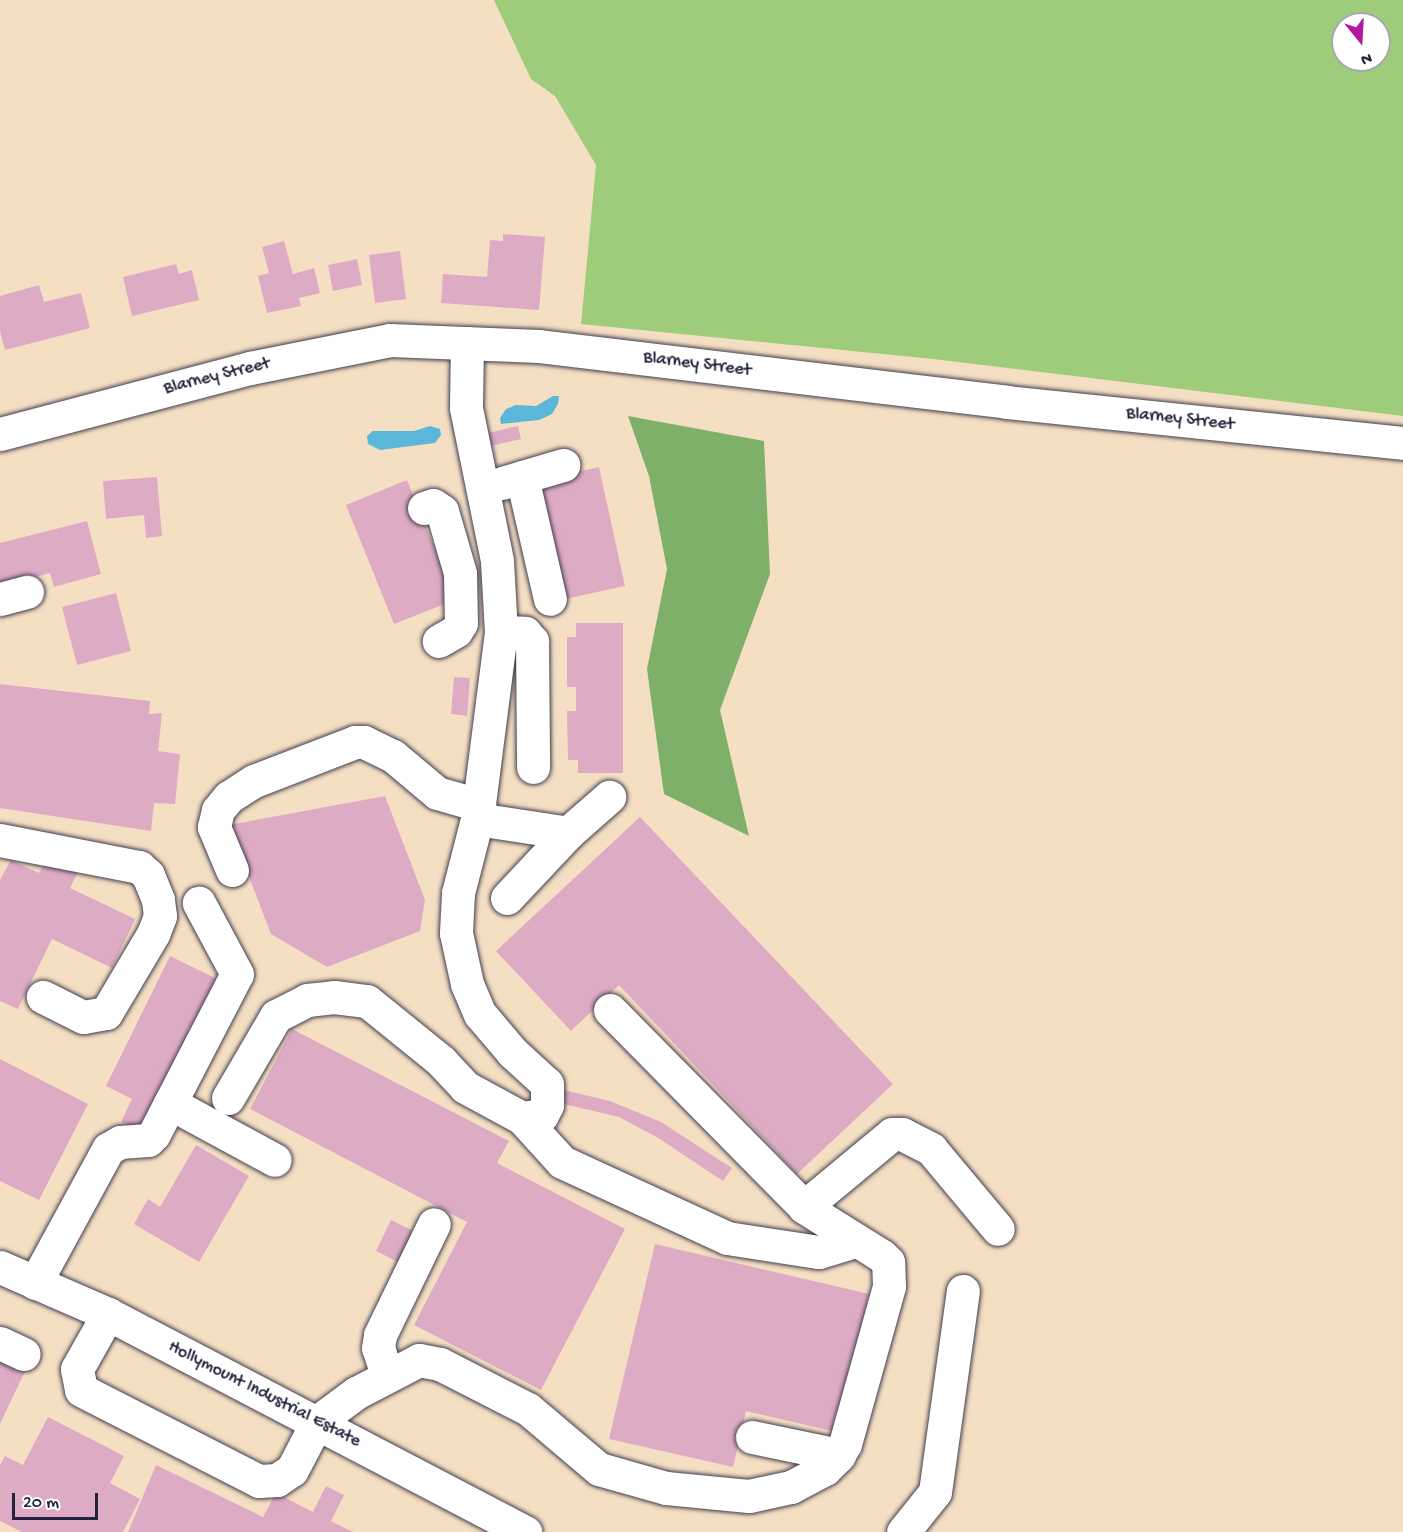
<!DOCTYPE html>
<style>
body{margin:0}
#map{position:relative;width:1403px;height:1532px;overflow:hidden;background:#f5dfc3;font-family:"Gochi Hand",sans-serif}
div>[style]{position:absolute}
.green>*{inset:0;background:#9fcc7a}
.forest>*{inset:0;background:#7fb06a}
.water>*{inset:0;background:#5bb7d9}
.building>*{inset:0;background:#deabc5}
.roads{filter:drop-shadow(0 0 2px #423e4f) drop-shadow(0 0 2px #423e4f)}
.minor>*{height:33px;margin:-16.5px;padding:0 16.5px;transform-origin:16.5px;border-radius:16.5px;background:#fff}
span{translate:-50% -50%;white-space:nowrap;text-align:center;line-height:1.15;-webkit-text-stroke:4.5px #fff;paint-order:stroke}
.street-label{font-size:18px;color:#22223b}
.north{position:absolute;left:1331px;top:12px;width:60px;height:60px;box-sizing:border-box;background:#fff;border:2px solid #a7a7b1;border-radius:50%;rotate:162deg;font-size:16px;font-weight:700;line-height:24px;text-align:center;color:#22223b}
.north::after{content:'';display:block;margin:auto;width:21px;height:27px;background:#b5179e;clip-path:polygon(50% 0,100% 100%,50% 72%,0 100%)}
.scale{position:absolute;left:12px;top:1493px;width:86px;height:27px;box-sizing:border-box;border:3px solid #22223b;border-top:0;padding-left:8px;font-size:18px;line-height:21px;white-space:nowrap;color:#22223b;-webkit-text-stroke:4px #fff;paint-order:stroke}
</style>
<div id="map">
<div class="green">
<div style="clip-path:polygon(evenodd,494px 0,1403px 0,1403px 416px,933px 359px,581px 324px,596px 165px,555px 96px,531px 79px,494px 0,1343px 24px,1379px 24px,1379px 60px,1343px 60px,1343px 24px)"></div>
</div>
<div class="forest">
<div style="clip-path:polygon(628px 416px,764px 441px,770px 574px,720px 710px,749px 836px,664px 794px,647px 669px,667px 569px,649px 476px)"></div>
</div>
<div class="water">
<div style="clip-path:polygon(553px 396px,559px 396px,558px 404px,552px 414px,539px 420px,501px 424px,500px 418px,506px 409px,516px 405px,536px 406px)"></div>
<div style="clip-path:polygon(430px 426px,440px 429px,441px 435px,435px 443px,380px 450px,368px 444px,367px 436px,373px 431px,414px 431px)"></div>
</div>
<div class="building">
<div style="clip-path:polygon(503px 234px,545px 237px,539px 310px,441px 303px,443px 274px,487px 277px,490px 240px,503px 241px)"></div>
<div style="clip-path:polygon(284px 241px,293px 274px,314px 268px,320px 293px,299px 298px,301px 306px,267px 313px,258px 276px,269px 273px,262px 247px)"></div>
<div style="clip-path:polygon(400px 251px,406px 299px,375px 303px,369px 255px)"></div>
<div style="clip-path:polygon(357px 259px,362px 285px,333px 291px,328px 265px)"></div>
<div style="clip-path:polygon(176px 264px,179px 274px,192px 270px,199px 300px,132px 316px,123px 277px)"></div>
<div style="clip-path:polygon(39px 285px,44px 302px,81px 293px,90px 328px,5px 350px,0 331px,0 296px)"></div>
<div style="clip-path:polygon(518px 426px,521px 439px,491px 446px,488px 433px)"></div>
<div style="clip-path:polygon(599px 467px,625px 586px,560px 600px,533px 482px)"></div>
<div style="clip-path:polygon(157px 477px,162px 536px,146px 538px,144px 515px,106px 519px,103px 481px)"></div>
<div style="clip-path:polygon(407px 480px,455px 600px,394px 624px,346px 505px)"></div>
<div style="clip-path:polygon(87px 521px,101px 574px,54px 587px,50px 573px,0 587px,0 543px)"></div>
<div style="clip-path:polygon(116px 593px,131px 651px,77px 665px,62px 607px)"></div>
<div style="clip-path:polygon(576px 623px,623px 623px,623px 773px,578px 773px,578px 760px,568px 760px,567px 711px,576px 711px,576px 687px,567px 687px,567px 637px,576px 637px)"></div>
<div style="clip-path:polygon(454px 677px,470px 678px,467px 716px,451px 714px)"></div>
<div style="clip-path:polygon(0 684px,150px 701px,149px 714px,162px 713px,158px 751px,180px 754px,175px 804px,154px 803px,151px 831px,0 808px)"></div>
<div style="clip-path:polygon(385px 796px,425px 900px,420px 931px,327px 967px,271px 934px,229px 825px)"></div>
<div style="clip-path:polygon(640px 817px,893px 1084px,797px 1174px,619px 985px,571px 1031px,496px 951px)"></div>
<div style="clip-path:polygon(47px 858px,78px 872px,70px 888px,135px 919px,112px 968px,52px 939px,18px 1009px,0 1001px,0 880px,11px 860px,39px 873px)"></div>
<div style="clip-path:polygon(170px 956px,221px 981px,147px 1134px,121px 1122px,132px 1099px,106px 1086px)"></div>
<div style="clip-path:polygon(292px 1029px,509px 1141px,497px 1163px,625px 1229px,541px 1390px,414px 1325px,467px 1222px,250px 1109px)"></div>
<div style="clip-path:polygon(0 1059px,88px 1104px,39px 1200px,0 1181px)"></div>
<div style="clip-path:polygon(564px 1090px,610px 1101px,661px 1122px,732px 1168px,723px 1181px,660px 1139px,619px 1117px,564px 1104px)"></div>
<div style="clip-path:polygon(196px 1145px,249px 1176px,199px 1262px,134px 1224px,148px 1199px,160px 1207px)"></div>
<div style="clip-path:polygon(391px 1220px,413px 1231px,398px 1262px,376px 1251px)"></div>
<div style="clip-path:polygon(655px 1244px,869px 1294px,840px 1413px,836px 1412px,832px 1431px,746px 1411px,733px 1467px,609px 1439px)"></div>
<div style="clip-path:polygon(0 1354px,27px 1367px,0 1424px)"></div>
<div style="clip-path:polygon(48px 1417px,124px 1456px,110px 1483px,140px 1499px,123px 1532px,22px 1532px,0 1521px,0 1465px,5px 1456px,23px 1465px)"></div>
<div style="clip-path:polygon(156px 1465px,263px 1517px,276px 1493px,313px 1512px,326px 1486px,344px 1495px,331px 1521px,353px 1532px,128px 1532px)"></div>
</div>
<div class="roads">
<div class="minor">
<div style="left:467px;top:343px;width:65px;rotate:90.9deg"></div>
<div style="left:466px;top:408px;width:156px;rotate:78.5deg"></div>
<div style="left:497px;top:561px;width:71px;rotate:86.8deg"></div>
<div style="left:501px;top:632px;width:189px;rotate:97.3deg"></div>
<div style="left:477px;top:819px;width:76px;rotate:104.4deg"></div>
<div style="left:458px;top:893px;width:40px;rotate:92.9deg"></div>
<div style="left:456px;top:933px;width:52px;rotate:77.8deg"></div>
<div style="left:467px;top:984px;width:33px;rotate:67deg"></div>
<div style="left:480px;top:1014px;width:50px;rotate:49.9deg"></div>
<div style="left:512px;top:1052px;width:47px;rotate:42.4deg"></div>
<div style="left:547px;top:1084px;width:21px;rotate:90deg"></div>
<div style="left:547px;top:1105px;width:11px;rotate:117deg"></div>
<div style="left:542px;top:1115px;width:20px;rotate:171deg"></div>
<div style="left:522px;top:1118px;width:59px;rotate:47.7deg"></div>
<div style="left:562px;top:1162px;width:182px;rotate:24.7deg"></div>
<div style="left:727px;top:1238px;width:93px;rotate:8.7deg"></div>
<div style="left:819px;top:1252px;width:38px;rotate:-17deg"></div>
<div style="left:0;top:434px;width:259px;rotate:-14.8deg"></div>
<div style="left:250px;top:368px;width:143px;rotate:-11.3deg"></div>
<div style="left:390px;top:340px;width:149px;rotate:2.3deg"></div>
<div style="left:539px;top:346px;width:471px;rotate:6.8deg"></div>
<div style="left:1007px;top:402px;width:398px;rotate:5.9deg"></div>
<div style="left:522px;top:477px;width:125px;rotate:77.1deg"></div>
<div style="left:502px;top:483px;width:64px;rotate:-16.4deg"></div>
<div style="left:424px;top:508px;width:9px;rotate:-18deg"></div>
<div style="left:433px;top:505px;width:11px;rotate:34deg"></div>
<div style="left:442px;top:511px;width:65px;rotate:73.8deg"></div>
<div style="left:460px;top:573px;width:50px;rotate:88.9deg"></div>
<div style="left:461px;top:623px;width:9px;rotate:122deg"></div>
<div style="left:456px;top:631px;width:20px;rotate:150deg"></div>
<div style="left:0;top:599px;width:28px;rotate:-15deg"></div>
<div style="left:501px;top:632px;width:24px;rotate:2deg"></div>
<div style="left:525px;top:633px;width:11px;rotate:49deg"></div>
<div style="left:532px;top:641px;width:126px;rotate:89.5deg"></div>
<div style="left:477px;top:819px;width:92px;rotate:8.7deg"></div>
<div style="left:0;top:840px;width:142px;rotate:11deg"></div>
<div style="left:139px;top:867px;width:12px;rotate:42deg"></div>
<div style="left:148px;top:875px;width:27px;rotate:68deg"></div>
<div style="left:158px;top:900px;width:16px;rotate:83deg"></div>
<div style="left:160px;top:916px;width:19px;rotate:111deg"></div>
<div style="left:153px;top:934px;width:92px;rotate:120.7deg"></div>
<div style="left:106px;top:1013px;width:23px;rotate:170deg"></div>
<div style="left:83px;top:1017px;width:45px;rotate:-153.4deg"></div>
<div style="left:232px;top:870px;width:47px;rotate:-112.7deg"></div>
<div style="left:214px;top:827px;width:17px;rotate:-77deg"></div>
<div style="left:218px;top:810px;width:17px;rotate:-50deg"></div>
<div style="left:229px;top:797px;width:30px;rotate:-33deg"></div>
<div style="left:254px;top:781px;width:108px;rotate:-21.1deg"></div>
<div style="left:355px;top:742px;width:9px"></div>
<div style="left:364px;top:742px;width:32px;rotate:26deg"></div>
<div style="left:393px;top:756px;width:57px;rotate:40.1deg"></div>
<div style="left:437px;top:793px;width:44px;rotate:15.9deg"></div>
<div style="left:507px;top:898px;width:89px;rotate:-46.8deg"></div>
<div style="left:568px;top:833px;width:55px;rotate:-41.3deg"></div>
<div style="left:610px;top:1010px;width:276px;rotate:45.4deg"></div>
<div style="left:228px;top:1098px;width:95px;rotate:-59.7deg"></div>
<div style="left:276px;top:1016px;width:35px;rotate:-27deg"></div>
<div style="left:307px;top:1000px;width:27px;rotate:-6deg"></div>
<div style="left:334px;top:997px;width:33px;rotate:7deg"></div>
<div style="left:367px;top:1001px;width:95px;rotate:39deg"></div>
<div style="left:441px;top:1061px;width:35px;rotate:47deg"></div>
<div style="left:465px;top:1087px;width:65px;rotate:28.5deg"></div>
<div style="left:170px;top:1103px;width:119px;rotate:28.5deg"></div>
<div style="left:0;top:1267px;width:118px;rotate:23.5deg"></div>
<div style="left:108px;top:1314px;width:471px;rotate:27.6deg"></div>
<div style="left:35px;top:1283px;width:153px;rotate:-61.4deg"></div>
<div style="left:108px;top:1149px;width:14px;rotate:-30deg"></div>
<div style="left:120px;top:1142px;width:28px;rotate:-4deg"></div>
<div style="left:148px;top:1140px;width:8px;rotate:-45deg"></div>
<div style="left:154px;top:1134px;width:180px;rotate:-62.6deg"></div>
<div style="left:237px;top:974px;width:81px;rotate:-118.2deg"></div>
<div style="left:108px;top:1314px;width:63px;rotate:119.4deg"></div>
<div style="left:77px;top:1369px;width:21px;rotate:79deg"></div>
<div style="left:81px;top:1390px;width:200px;rotate:27.1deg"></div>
<div style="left:259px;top:1481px;width:18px;rotate:-3deg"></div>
<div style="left:277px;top:1480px;width:18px;rotate:-34deg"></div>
<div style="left:292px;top:1470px;width:54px;rotate:-62.5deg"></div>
<div style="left:317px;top:1422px;width:49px;rotate:-36.6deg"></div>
<div style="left:356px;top:1393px;width:71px;rotate:-27.6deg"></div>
<div style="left:419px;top:1360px;width:21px;rotate:11deg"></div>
<div style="left:440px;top:1364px;width:99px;rotate:27.1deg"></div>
<div style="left:528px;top:1409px;width:93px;rotate:40.2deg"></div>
<div style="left:599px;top:1469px;width:70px;rotate:15.8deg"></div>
<div style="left:666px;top:1488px;width:83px;rotate:5.5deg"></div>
<div style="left:749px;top:1496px;width:43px;rotate:-12.1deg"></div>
<div style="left:791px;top:1487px;width:38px;rotate:-28deg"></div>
<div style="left:825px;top:1469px;width:17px;rotate:-45deg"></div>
<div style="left:837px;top:1457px;width:15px;rotate:-58deg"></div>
<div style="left:845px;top:1444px;width:164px;rotate:-74.4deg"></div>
<div style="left:889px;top:1286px;width:24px;rotate:-92deg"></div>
<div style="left:888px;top:1262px;width:8px;rotate:-135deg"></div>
<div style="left:882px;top:1256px;width:92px;rotate:-147.9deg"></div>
<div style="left:804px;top:1207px;width:114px;rotate:-39.7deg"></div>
<div style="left:892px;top:1134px;width:10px"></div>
<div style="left:902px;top:1134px;width:33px;rotate:27deg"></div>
<div style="left:931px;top:1149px;width:104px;rotate:50.1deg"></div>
<div style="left:0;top:1343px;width:26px;rotate:25deg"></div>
<div style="left:387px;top:1375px;width:28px;rotate:-108deg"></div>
<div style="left:378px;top:1348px;width:13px;rotate:-81deg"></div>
<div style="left:380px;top:1335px;width:123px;rotate:-64.1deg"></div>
<div style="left:752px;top:1437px;width:89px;rotate:11.7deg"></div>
<div style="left:903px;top:1532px;width:51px;rotate:-51.3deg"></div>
<div style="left:935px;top:1492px;width:203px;rotate:-82.1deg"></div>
</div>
</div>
<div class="street-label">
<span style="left:697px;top:365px;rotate:7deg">Blarney Street</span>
<span style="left:217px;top:377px;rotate:-14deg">Blarney Street</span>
<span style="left:1180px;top:420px;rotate:6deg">Blarney Street</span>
<span style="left:264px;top:1395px;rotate:27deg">Hollymount Industrial Estate</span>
</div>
<div class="north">N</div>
<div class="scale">20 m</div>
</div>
